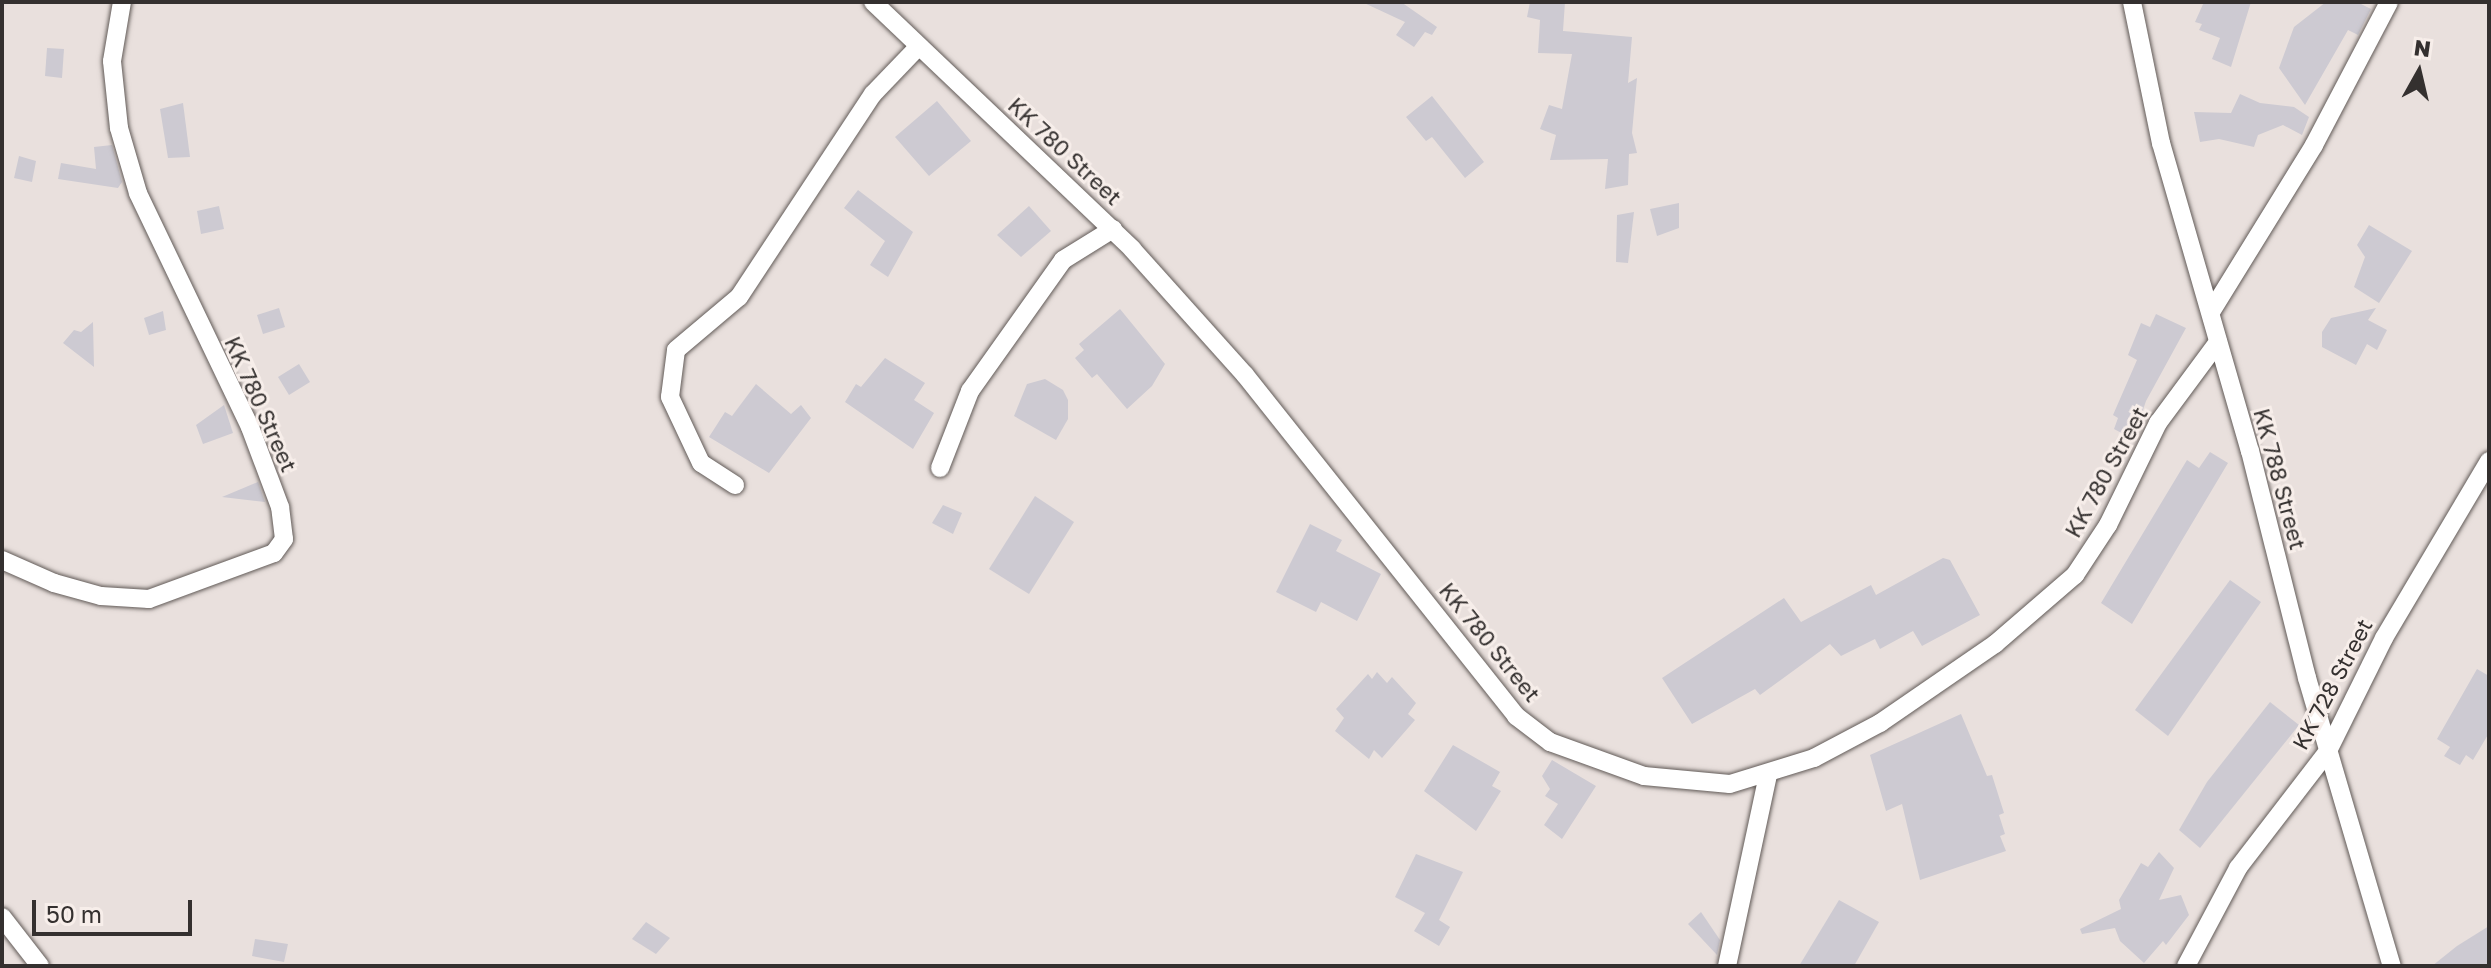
<!DOCTYPE html>
<style>
body{margin:0}
#map{position:relative;width:2491px;height:968px;overflow:hidden;background:#e9e0dd;font-family:"Golos Text",sans-serif}
div>[style]{position:absolute}
.building>*{inset:0;background:#cdcad2}
.roads{filter:drop-shadow(0 0 2px #615a57) drop-shadow(0 0 2px #615a57)}
.minor>*{height:18px;margin:-9px;padding:0 9px;transform-origin:9px;border-radius:9px;background:#fff}
span{translate:-50% -50%;white-space:nowrap;text-align:center;line-height:1.15;-webkit-text-stroke:6px #f7eeea;paint-order:stroke}
.street-label{font-size:22px;color:#34302f}
.frame{position:absolute;inset:0;border:4px solid #34302f;pointer-events:none}
.north{position:absolute;left:2379px;top:32px;width:80px;height:80px;-webkit-text-stroke:6px #f7eeea;paint-order:stroke;rotate:8deg;font-size:22px;font-weight:700;line-height:32px;text-align:center;color:#34302f}
.north::after{content:'';display:block;margin:auto;width:28px;height:36px;background:#34302f;clip-path:polygon(50% 0,100% 100%,50% 72%,0 100%)}
.scale{position:absolute;left:32px;top:900px;width:160px;height:36px;box-sizing:border-box;border:4px solid #34302f;border-top:0;padding-left:10px;font-size:24px;line-height:28px;white-space:nowrap;color:#34302f;-webkit-text-stroke:6px #f7eeea;paint-order:stroke}
</style>
<div id="map">
<div class="building">
<div style="clip-path:polygon(1362px 2px,1401px 2px,1437px 27px,1432px 35px,1425px 32px,1414px 47px,1396px 35px,1405px 22px)"></div>
<div style="clip-path:polygon(1530px 2px,1565px 2px,1563px 31px,1632px 37px,1628px 83px,1637px 78px,1632px 133px,1637px 153px,1629px 154px,1628px 185px,1605px 189px,1608px 159px,1550px 160px,1556px 135px,1540px 129px,1549px 105px,1562px 109px,1572px 54px,1538px 53px,1540px 20px,1527px 17px)"></div>
<div style="clip-path:polygon(2204px 2px,2251px 2px,2231px 67px,2212px 59px,2220px 38px,2199px 30px,2202px 24px,2195px 22px)"></div>
<div style="clip-path:polygon(2326px 2px,2357px 2px,2371px 9px,2358px 35px,2348px 30px,2305px 105px,2279px 68px,2294px 27px)"></div>
<div style="clip-path:polygon(47px 48px,64px 49px,62px 78px,45px 76px)"></div>
<div style="clip-path:polygon(2240px 94px,2260px 103px,2294px 107px,2309px 117px,2302px 135px,2283px 125px,2258px 135px,2254px 147px,2219px 139px,2200px 142px,2194px 112px,2231px 113px)"></div>
<div style="clip-path:polygon(1432px 96px,1484px 162px,1465px 178px,1432px 137px,1426px 141px,1406px 117px)"></div>
<div style="clip-path:polygon(937px 101px,971px 141px,929px 176px,895px 137px)"></div>
<div style="clip-path:polygon(183px 103px,190px 157px,168px 158px,160px 109px)"></div>
<div style="clip-path:polygon(112px 145px,122px 182px,118px 188px,58px 179px,61px 163px,96px 169px,94px 147px)"></div>
<div style="clip-path:polygon(19px 156px,36px 161px,32px 182px,14px 178px)"></div>
<div style="clip-path:polygon(858px 190px,913px 232px,888px 277px,870px 265px,885px 241px,844px 208px)"></div>
<div style="clip-path:polygon(1679px 203px,1679px 228px,1657px 236px,1650px 209px)"></div>
<div style="clip-path:polygon(219px 206px,224px 229px,201px 234px,197px 211px)"></div>
<div style="clip-path:polygon(1029px 206px,1051px 231px,1021px 257px,997px 235px)"></div>
<div style="clip-path:polygon(1634px 212px,1628px 263px,1616px 262px,1617px 215px)"></div>
<div style="clip-path:polygon(2369px 225px,2412px 251px,2379px 303px,2354px 287px,2365px 257px,2357px 245px)"></div>
<div style="clip-path:polygon(279px 308px,285px 327px,263px 334px,257px 315px)"></div>
<div style="clip-path:polygon(2376px 308px,2368px 320px,2387px 330px,2377px 350px,2367px 344px,2356px 365px,2322px 347px,2322px 332px,2331px 318px)"></div>
<div style="clip-path:polygon(1120px 309px,1165px 364px,1152px 386px,1127px 409px,1097px 374px,1092px 378px,1075px 358px,1084px 350px,1079px 344px)"></div>
<div style="clip-path:polygon(163px 311px,166px 330px,149px 335px,144px 318px)"></div>
<div style="clip-path:polygon(2156px 314px,2186px 328px,2146px 401px,2133px 439px,2114px 429px,2118px 418px,2113px 415px,2137px 360px,2128px 355px,2141px 323px,2150px 327px)"></div>
<div style="clip-path:polygon(93px 322px,94px 367px,63px 343px,74px 330px,81px 332px)"></div>
<div style="clip-path:polygon(885px 358px,925px 383px,914px 400px,934px 413px,913px 449px,845px 402px,856px 384px,861px 387px)"></div>
<div style="clip-path:polygon(299px 364px,310px 382px,289px 395px,278px 377px)"></div>
<div style="clip-path:polygon(1045px 379px,1063px 390px,1068px 400px,1068px 419px,1056px 440px,1014px 416px,1027px 384px)"></div>
<div style="clip-path:polygon(756px 384px,791px 414px,801px 405px,811px 418px,769px 473px,709px 437px,725px 412px,732px 416px)"></div>
<div style="clip-path:polygon(224px 405px,233px 433px,203px 444px,196px 425px)"></div>
<div style="clip-path:polygon(2210px 452px,2228px 463px,2132px 624px,2101px 603px,2187px 460px,2199px 468px)"></div>
<div style="clip-path:polygon(258px 482px,265px 502px,222px 497px)"></div>
<div style="clip-path:polygon(1035px 496px,1074px 522px,1029px 594px,989px 569px)"></div>
<div style="clip-path:polygon(943px 505px,962px 513px,953px 534px,932px 523px)"></div>
<div style="clip-path:polygon(1310px 524px,1342px 540px,1336px 551px,1381px 574px,1357px 621px,1321px 602px,1316px 612px,1276px 592px)"></div>
<div style="clip-path:polygon(1943px 558px,1950px 560px,1980px 615px,1922px 646px,1913px 631px,1880px 649px,1875px 639px,1841px 656px,1830px 644px,1760px 695px,1755px 689px,1692px 724px,1662px 678px,1784px 598px,1801px 622px,1871px 585px,1876px 595px)"></div>
<div style="clip-path:polygon(2230px 580px,2261px 602px,2168px 736px,2135px 710px)"></div>
<div style="clip-path:polygon(2477px 669px,2489px 676px,2489px 733px,2473px 760px,2466px 755px,2460px 765px,2444px 756px,2450px 747px,2437px 739px)"></div>
<div style="clip-path:polygon(1377px 672px,1387px 683px,1392px 677px,1416px 703px,1408px 714px,1415px 720px,1382px 758px,1374px 750px,1369px 759px,1335px 731px,1344px 718px,1336px 709px,1368px 674px,1372px 679px)"></div>
<div style="clip-path:polygon(2270px 702px,2299px 725px,2200px 848px,2179px 830px,2207px 782px)"></div>
<div style="clip-path:polygon(1961px 714px,1987px 776px,1992px 775px,2004px 813px,1999px 815px,2005px 834px,2000px 836px,2006px 851px,1920px 880px,1902px 804px,1886px 811px,1870px 755px)"></div>
<div style="clip-path:polygon(1453px 745px,1500px 772px,1492px 786px,1501px 791px,1476px 831px,1424px 791px)"></div>
<div style="clip-path:polygon(1552px 760px,1596px 786px,1562px 839px,1544px 825px,1558px 804px,1545px 796px,1550px 789px,1542px 776px)"></div>
<div style="clip-path:polygon(2159px 852px,2174px 868px,2159px 900px,2181px 895px,2189px 915px,2166px 945px,2163px 941px,2144px 963px,2120px 941px,2115px 928px,2082px 934px,2080px 929px,2121px 909px,2119px 900px,2141px 863px,2148px 867px)"></div>
<div style="clip-path:polygon(1416px 854px,1463px 872px,1439px 920px,1450px 927px,1439px 946px,1414px 931px,1425px 913px,1395px 897px)"></div>
<div style="clip-path:polygon(1839px 900px,1879px 922px,1854px 966px,1799px 966px)"></div>
<div style="clip-path:polygon(1701px 912px,1720px 940px,1717px 955px,1688px 924px)"></div>
<div style="clip-path:polygon(646px 922px,670px 938px,656px 954px,632px 939px)"></div>
<div style="clip-path:polygon(2489px 926px,2489px 966px,2432px 966px,2457px 946px)"></div>
<div style="clip-path:polygon(255px 939px,288px 944px,284px 962px,252px 956px)"></div>
</div>
<div class="roads">
<div class="minor">
<div style="left:873px;top:2px;width:358px;rotate:43.6deg"></div>
<div style="left:1132px;top:249px;width:169px;rotate:48.1deg"></div>
<div style="left:1245px;top:375px;width:436px;rotate:51.5deg"></div>
<div style="left:1516px;top:716px;width:43px;rotate:37.4deg"></div>
<div style="left:1550px;top:742px;width:100px;rotate:19.9deg"></div>
<div style="left:1644px;top:776px;width:86px;rotate:5.3deg"></div>
<div style="left:1730px;top:784px;width:88px;rotate:-17.2deg"></div>
<div style="left:1814px;top:758px;width:75px;rotate:-27.9deg"></div>
<div style="left:1880px;top:723px;width:140px;rotate:-34.5deg"></div>
<div style="left:1995px;top:644px;width:106px;rotate:-40.8deg"></div>
<div style="left:2075px;top:575px;width:60px;rotate:-56.6deg"></div>
<div style="left:2108px;top:525px;width:114px;rotate:-63.9deg"></div>
<div style="left:2158px;top:423px;width:101px;rotate:-53.5deg"></div>
<div style="left:2132px;top:2px;width:144px;rotate:78.4deg"></div>
<div style="left:2161px;top:143px;width:321px;rotate:73.9deg"></div>
<div style="left:2250px;top:451px;width:234px;rotate:75.9deg"></div>
<div style="left:2307px;top:678px;width:300px;rotate:73.6deg"></div>
<div style="left:2211px;top:312px;width:196px;rotate:-58.3deg"></div>
<div style="left:2314px;top:145px;width:161px;rotate:-62.3deg"></div>
<div style="left:940px;top:468px;width:83px;rotate:-68.7deg"></div>
<div style="left:970px;top:391px;width:161px;rotate:-54.6deg"></div>
<div style="left:1063px;top:260px;width:59px;rotate:-31.8deg"></div>
<div style="left:735px;top:485px;width:40px;rotate:-147.1deg"></div>
<div style="left:701px;top:463px;width:73px;rotate:-115.2deg"></div>
<div style="left:670px;top:397px;width:47px;rotate:-82.7deg"></div>
<div style="left:676px;top:350px;width:82px;rotate:-40.1deg"></div>
<div style="left:739px;top:297px;width:243px;rotate:-56.6deg"></div>
<div style="left:873px;top:94px;width:66px;rotate:-46.2deg"></div>
<div style="left:2px;top:560px;width:57px;rotate:23.9deg"></div>
<div style="left:54px;top:583px;width:49px;rotate:15.5deg"></div>
<div style="left:101px;top:596px;width:48px;rotate:3.6deg"></div>
<div style="left:149px;top:599px;width:133px;rotate:-20.2deg"></div>
<div style="left:274px;top:553px;width:17px;rotate:-54deg"></div>
<div style="left:284px;top:539px;width:32px;rotate:-97deg"></div>
<div style="left:280px;top:507px;width:85px;rotate:-110.6deg"></div>
<div style="left:250px;top:427px;width:259px;rotate:-115.6deg"></div>
<div style="left:138px;top:193px;width:68px;rotate:-106.3deg"></div>
<div style="left:119px;top:128px;width:67px;rotate:-96deg"></div>
<div style="left:112px;top:61px;width:60px;rotate:-80.4deg"></div>
<div style="left:2px;top:917px;width:62px;rotate:52.2deg"></div>
<div style="left:1727px;top:966px;width:195px;rotate:-77.9deg"></div>
<div style="left:2186px;top:966px;width:111px;rotate:-62deg"></div>
<div style="left:2238px;top:868px;width:148px;rotate:-52.4deg"></div>
<div style="left:2328px;top:751px;width:126px;rotate:-63.6deg"></div>
<div style="left:2384px;top:638px;width:206px;rotate:-59.3deg"></div>
</div>
</div>
<div class="street-label">
<span style="left:1065px;top:151px;rotate:43deg">KK 780 Street</span>
<span style="left:261px;top:404px;rotate:66deg">KK 780 Street</span>
<span style="left:2106px;top:472px;rotate:-61deg">KK 780 Street</span>
<span style="left:2280px;top:479px;rotate:75deg">KK 788 Street</span>
<span style="left:1490px;top:642px;rotate:51deg">KK 780 Street</span>
<span style="left:2332px;top:684px;rotate:-62deg">KK 728 Street</span>
</div>
<div class="frame"></div>
<div class="north">N</div>
<div class="scale">50 m</div>
</div>
